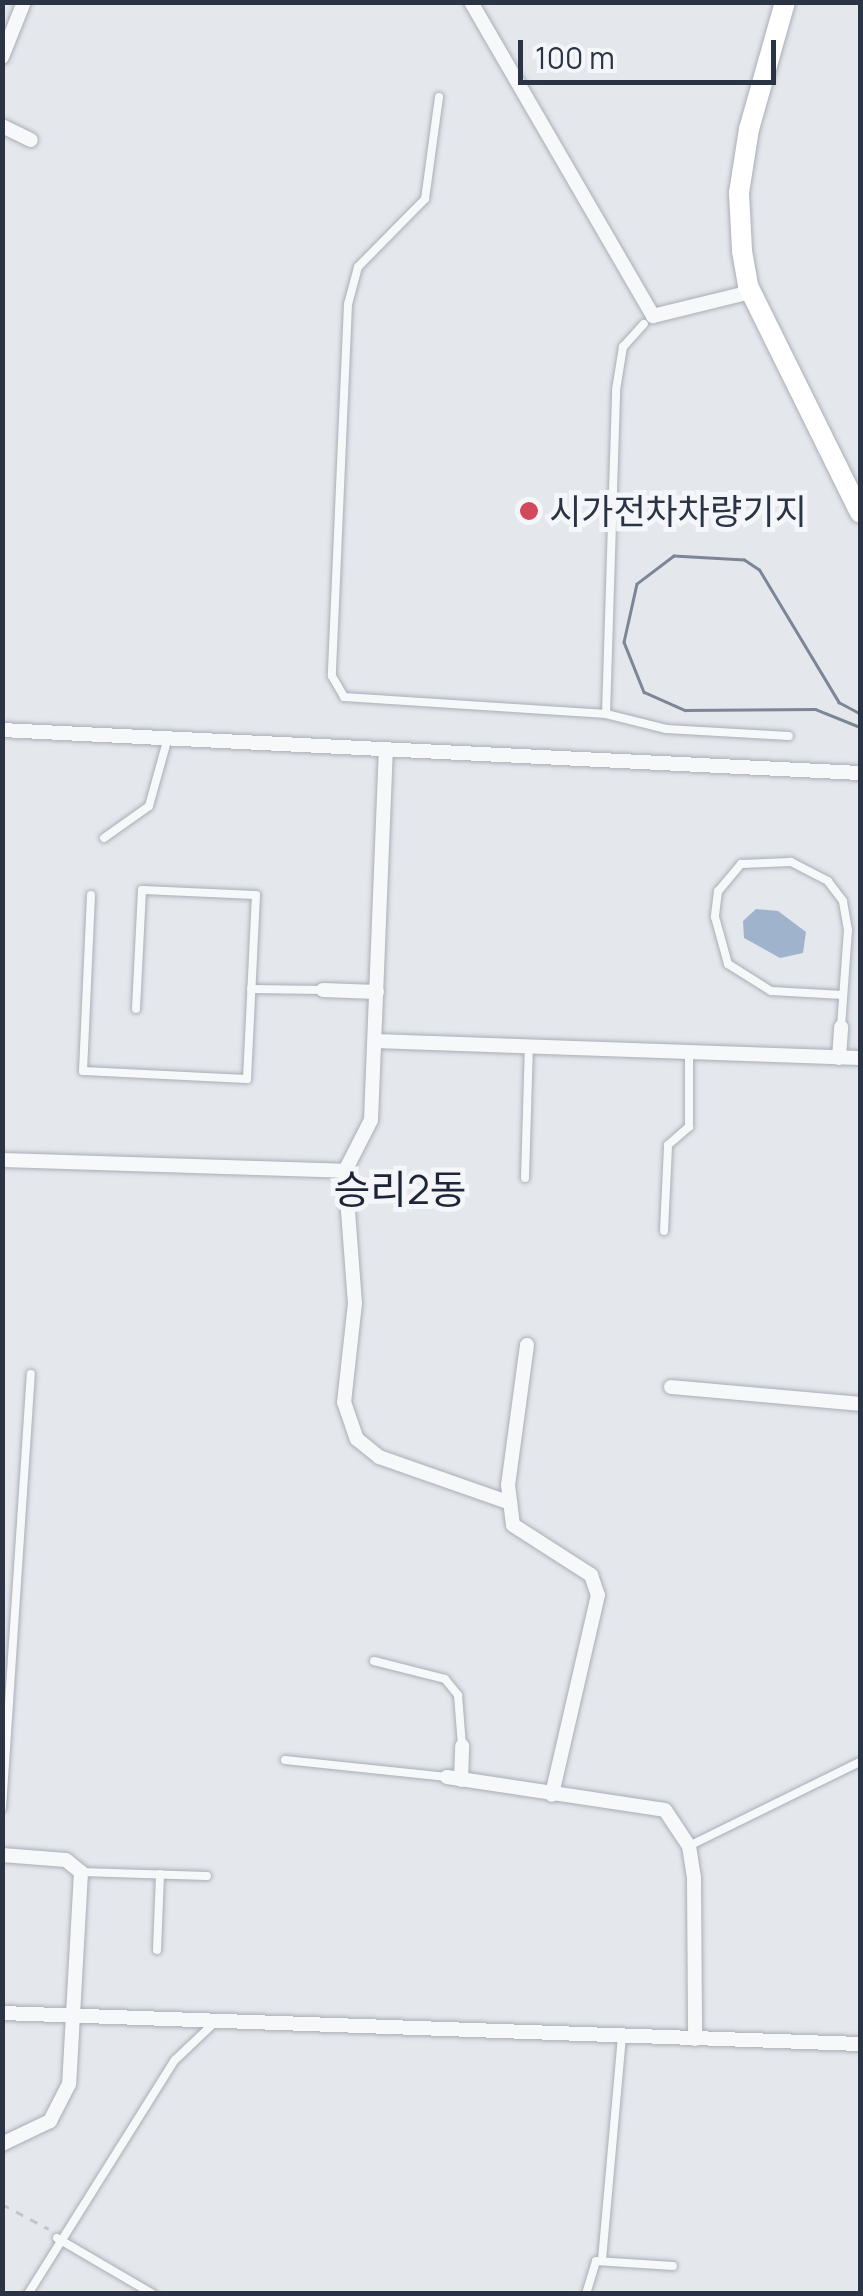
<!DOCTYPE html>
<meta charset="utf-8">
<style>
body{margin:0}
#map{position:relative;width:863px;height:2296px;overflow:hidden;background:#e4e7ec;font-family:Manrope,"Noto Sans KR",sans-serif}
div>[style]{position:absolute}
.water>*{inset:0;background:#9fb4cc}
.path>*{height:2.5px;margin-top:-1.25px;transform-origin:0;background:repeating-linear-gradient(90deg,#c2c5cb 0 8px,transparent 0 16px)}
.roads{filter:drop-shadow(0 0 2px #a9aeb7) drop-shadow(0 0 2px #a9aeb7)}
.lane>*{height:8px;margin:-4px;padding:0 4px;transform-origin:4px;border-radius:4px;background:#f7f8fa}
.street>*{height:14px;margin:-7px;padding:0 7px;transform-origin:7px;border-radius:7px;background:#f7f8fa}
.secondary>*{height:20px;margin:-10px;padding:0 10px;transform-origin:10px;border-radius:10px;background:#fff}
.tram>*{height:2.5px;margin:-1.25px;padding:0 1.25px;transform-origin:1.25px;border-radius:1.25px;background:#7d8696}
.dots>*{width:28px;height:28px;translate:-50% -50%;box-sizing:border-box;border:5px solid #f4f6f9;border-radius:50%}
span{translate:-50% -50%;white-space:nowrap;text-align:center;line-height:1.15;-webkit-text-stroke:10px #f4f6f9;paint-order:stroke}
.poi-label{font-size:35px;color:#2b3445}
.left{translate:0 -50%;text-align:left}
.quarter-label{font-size:40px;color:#1d2536}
.frame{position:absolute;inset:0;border:5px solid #2b3445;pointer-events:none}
.scale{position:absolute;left:518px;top:40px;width:258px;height:45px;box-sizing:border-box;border:5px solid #2b3445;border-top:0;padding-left:12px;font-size:30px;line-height:35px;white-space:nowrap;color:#2b3445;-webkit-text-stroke:8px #f4f6f9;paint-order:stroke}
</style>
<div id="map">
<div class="water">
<div style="clip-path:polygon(756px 909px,778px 911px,806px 932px,803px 953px,780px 958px,744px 938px,743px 921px)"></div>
</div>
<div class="path">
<div style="left:2px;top:2204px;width:53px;rotate:28deg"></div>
</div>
<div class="roads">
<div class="lane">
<div style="left:439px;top:97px;width:103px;rotate:97.8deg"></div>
<div style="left:425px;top:199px;width:95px;rotate:134.6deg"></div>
<div style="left:358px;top:267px;width:38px;rotate:105deg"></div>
<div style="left:348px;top:304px;width:372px;rotate:92.5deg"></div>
<div style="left:332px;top:676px;width:24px;rotate:60deg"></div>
<div style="left:344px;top:697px;width:263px;rotate:3.7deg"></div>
<div style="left:606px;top:714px;width:324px;rotate:-88.2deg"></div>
<div style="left:616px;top:390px;width:44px;rotate:-80.8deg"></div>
<div style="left:623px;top:347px;width:31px;rotate:-48deg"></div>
<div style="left:606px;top:714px;width:62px;rotate:14deg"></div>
<div style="left:666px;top:729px;width:123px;rotate:3.3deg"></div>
<div style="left:104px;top:838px;width:55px;rotate:-35.4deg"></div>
<div style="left:149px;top:806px;width:67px;rotate:-74.5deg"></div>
<div style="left:91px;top:895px;width:176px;rotate:92.6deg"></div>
<div style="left:83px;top:1071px;width:164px;rotate:2.8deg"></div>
<div style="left:247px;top:1079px;width:184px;rotate:-87.2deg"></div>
<div style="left:256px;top:895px;width:114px;rotate:-177.5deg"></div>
<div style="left:142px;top:890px;width:119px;rotate:92.9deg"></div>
<div style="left:251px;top:989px;width:72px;rotate:0.8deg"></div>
<div style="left:841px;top:1027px;width:97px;rotate:-85.9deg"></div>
<div style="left:848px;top:930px;width:29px;rotate:-100deg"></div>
<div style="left:843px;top:901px;width:25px;rotate:-127deg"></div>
<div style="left:828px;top:881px;width:42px;rotate:-152.8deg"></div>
<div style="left:791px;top:862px;width:50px;rotate:177.7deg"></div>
<div style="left:741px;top:864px;width:35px;rotate:130deg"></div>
<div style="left:718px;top:891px;width:26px;rotate:97deg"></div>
<div style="left:715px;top:917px;width:49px;rotate:74.5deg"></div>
<div style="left:728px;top:964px;width:51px;rotate:32.1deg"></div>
<div style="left:771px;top:991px;width:72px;rotate:3.2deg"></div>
<div style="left:525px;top:1178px;width:131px;rotate:-88.3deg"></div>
<div style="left:664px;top:1231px;width:86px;rotate:-87.3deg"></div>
<div style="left:668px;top:1145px;width:28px;rotate:-41deg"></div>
<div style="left:689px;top:1127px;width:72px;rotate:-90deg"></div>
<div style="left:374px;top:1661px;width:73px;rotate:14.2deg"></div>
<div style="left:445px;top:1679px;width:21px;rotate:51deg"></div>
<div style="left:458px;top:1695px;width:51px;rotate:85.5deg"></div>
<div style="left:285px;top:1760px;width:163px;rotate:6deg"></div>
<div style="left:2px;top:1808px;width:435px;rotate:-86.2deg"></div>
<div style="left:689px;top:1846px;width:191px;rotate:-26.2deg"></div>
<div style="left:81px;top:1872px;width:126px;rotate:1.8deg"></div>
<div style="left:157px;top:1950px;width:76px;rotate:-87.7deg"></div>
<div style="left:57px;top:2238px;width:111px;rotate:30.3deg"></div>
<div style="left:602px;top:2260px;width:225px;rotate:-84.9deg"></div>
<div style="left:28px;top:2294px;width:276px;rotate:-57.9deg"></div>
<div style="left:175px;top:2060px;width:54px;rotate:-43.5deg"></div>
<div style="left:586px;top:2294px;width:34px;rotate:-73deg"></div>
<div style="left:596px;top:2261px;width:77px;rotate:3.7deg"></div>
</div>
<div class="street">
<div style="left:471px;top:2px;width:363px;rotate:59.9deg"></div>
<div style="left:653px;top:316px;width:101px;rotate:-13.8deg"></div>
<div style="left:2px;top:57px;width:59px;rotate:-68.2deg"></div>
<div style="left:2px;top:126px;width:32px;rotate:26deg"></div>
<div style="left:2px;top:730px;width:859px;rotate:2.87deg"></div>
<div style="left:323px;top:990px;width:54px;rotate:2.1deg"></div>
<div style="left:375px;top:1041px;width:485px;rotate:2deg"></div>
<div style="left:839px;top:1058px;width:31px;rotate:-86deg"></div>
<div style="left:2px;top:1160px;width:343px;rotate:1.8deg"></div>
<div style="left:345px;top:1171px;width:57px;rotate:-63deg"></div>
<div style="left:371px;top:1120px;width:370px;rotate:-87.7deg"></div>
<div style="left:345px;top:1171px;width:132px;rotate:85.7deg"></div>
<div style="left:355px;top:1303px;width:100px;rotate:96.3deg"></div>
<div style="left:344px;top:1402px;width:39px;rotate:71deg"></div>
<div style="left:357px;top:1439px;width:28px;rotate:39deg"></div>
<div style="left:379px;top:1457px;width:139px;rotate:19.3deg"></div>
<div style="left:527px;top:1345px;width:141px;rotate:97.7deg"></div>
<div style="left:508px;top:1485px;width:40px;rotate:82.9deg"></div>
<div style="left:513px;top:1525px;width:93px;rotate:32.7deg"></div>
<div style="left:591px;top:1575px;width:21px;rotate:71deg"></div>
<div style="left:598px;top:1595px;width:205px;rotate:103deg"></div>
<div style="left:671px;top:1387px;width:190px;rotate:5.1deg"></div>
<div style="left:447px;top:1777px;width:220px;rotate:8.6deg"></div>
<div style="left:665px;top:1810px;width:43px;rotate:56.3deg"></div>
<div style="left:689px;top:1846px;width:32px;rotate:81deg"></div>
<div style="left:694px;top:1878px;width:161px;rotate:89.6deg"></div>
<div style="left:461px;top:1780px;width:34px;rotate:-88deg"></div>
<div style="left:2px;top:1855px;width:64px;rotate:4.5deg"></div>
<div style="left:66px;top:1860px;width:19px;rotate:39deg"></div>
<div style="left:81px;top:1872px;width:212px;rotate:93.2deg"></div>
<div style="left:69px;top:2084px;width:42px;rotate:117.2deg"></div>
<div style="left:50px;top:2121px;width:53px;rotate:154.4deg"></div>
<div style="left:2px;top:2013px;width:859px;rotate:2.07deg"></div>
</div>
<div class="secondary">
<div style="left:785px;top:2px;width:132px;rotate:105.8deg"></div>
<div style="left:749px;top:129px;width:65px;rotate:98.9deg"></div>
<div style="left:739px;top:193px;width:58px;rotate:87deg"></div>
<div style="left:742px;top:251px;width:36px;rotate:80deg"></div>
<div style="left:748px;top:286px;width:253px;rotate:63.7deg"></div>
</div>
</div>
<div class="tram">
<div style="left:860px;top:714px;width:24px;rotate:-152deg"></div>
<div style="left:839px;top:703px;width:155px;rotate:-121deg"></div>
<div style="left:759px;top:570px;width:18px;rotate:-146deg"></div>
<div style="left:744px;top:560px;width:70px;rotate:-176.7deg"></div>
<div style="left:674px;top:556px;width:46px;rotate:142.9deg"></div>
<div style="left:637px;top:584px;width:59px;rotate:102.6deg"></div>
<div style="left:624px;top:642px;width:54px;rotate:68.2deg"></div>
<div style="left:644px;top:692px;width:45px;rotate:23.7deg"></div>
<div style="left:685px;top:710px;width:130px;rotate:-0.4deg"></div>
<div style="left:815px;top:709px;width:48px;rotate:21.8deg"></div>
</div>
<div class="dots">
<div style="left:529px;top:511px;background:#d1495b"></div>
</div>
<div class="poi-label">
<span class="left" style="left:549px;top:511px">시가전차차량기지</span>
</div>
<div class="quarter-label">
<span style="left:400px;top:1189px">승리2동</span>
</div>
<div class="frame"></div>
<div class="scale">100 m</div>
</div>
